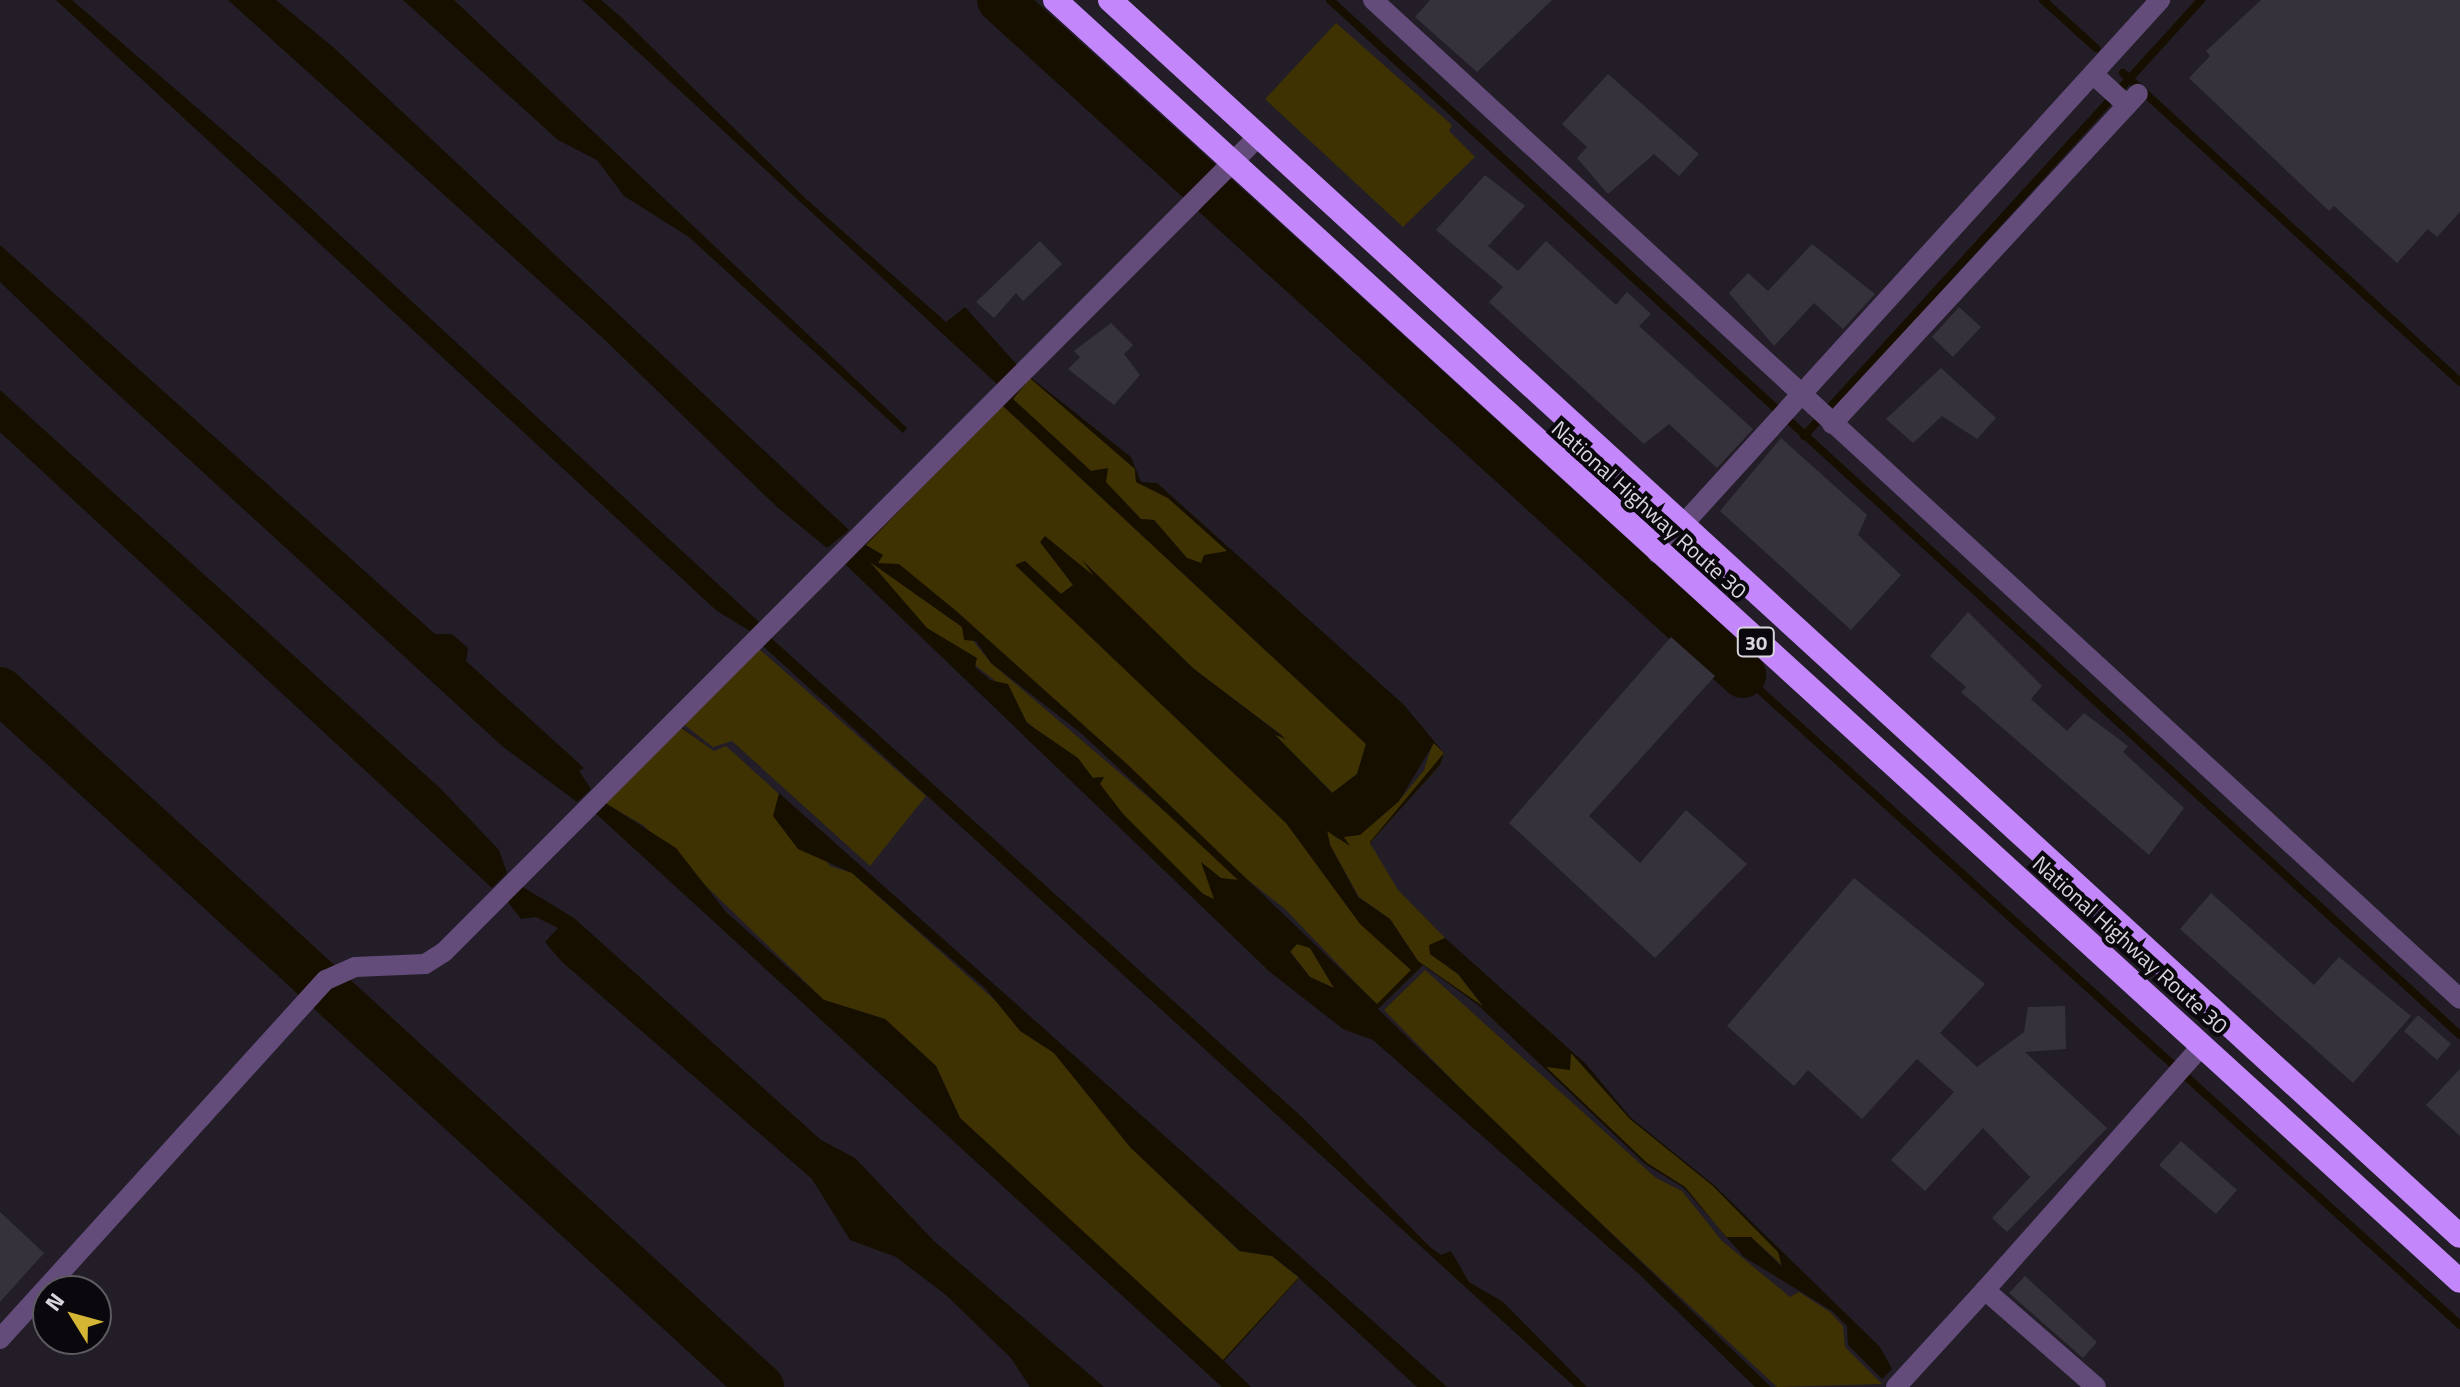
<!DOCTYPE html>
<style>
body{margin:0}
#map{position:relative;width:2460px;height:1387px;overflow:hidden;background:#221d27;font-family:"Titillium Web",sans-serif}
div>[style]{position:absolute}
.green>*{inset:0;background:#3e3203}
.water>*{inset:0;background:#160f00}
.stream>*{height:8px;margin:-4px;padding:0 4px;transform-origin:4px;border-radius:4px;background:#160f00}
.river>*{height:46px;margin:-23px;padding:0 23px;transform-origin:23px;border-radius:23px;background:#160f00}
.building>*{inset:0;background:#36323c}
.street>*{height:20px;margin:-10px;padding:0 10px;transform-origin:10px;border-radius:10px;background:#634c7a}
.highway>*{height:24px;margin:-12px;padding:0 12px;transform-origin:12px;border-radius:12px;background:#c387fb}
span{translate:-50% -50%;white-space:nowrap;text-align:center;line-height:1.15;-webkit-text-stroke:8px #0a080c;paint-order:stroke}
.shield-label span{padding:2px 6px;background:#0a080c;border:2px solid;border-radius:6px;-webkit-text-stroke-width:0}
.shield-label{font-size:20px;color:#d9d6dd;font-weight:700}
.street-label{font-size:22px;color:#d9d6dd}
.north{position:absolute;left:32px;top:1275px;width:80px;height:80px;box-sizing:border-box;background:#0a080c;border:2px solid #5d5a60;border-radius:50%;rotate:307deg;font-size:22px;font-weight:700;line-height:32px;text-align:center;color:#d9d6dd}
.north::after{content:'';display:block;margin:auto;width:28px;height:36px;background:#d5b534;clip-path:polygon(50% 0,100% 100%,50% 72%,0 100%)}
</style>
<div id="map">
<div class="green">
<div style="clip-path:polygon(1336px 23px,1452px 125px,1449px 131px,1475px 157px,1403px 227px,1265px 99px)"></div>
<div style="clip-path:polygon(1030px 378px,1135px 469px,1136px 482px,1168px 498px,1228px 551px,1201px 563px,1187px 558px,1154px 520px,1141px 519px,1105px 482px,1108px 469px,1091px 471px,1013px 399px)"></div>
<div style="clip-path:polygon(1002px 405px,1366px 744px,1357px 774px,1333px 793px,1274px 734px,1283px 736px,1194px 669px,1046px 537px,1041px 543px,1073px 585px,1061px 594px,1025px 561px,1016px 565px,1286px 823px,1411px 970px,1377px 1005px,1285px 909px,1235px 870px,1238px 880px,1221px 879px,1202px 863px,1215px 900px,1203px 894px,1123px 814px,1099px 784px,1104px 777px,1093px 778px,1027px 722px,993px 679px,927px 628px,873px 572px,869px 561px,961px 626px,991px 663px,1216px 855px,1128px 765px,955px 610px,878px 562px,865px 544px)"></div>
<div style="clip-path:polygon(758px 648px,926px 796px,870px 866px,732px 741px,713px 747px,682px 723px)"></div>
<div style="clip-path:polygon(679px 726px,714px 751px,726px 746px,779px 794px,830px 866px,852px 873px,1054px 1053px,1130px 1147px,1239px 1251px,1272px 1256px,1299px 1278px,1223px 1361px,960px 1118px,936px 1066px,885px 1019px,824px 1000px,643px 825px,603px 802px)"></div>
<div style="clip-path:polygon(1433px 742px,1444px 753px,1440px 765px,1370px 843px,1398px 890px,1445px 938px,1430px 954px,1458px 974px,1484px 1008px,1418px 961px,1390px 919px,1359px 897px,1330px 845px,1327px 830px,1338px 839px,1369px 827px,1399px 801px,1424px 770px)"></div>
<div style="clip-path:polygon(1297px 944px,1310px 948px,1334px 988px,1310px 977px,1290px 951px)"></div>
<div style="clip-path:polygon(1425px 970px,1656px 1178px,1682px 1191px,1722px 1241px,1790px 1297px,1799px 1292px,1830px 1312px,1843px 1326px,1845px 1347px,1882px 1384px,1777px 1387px,1504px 1133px,1384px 1010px)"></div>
<div style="clip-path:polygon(1571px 1053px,1630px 1119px,1713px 1186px,1778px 1252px,1783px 1266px,1751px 1237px,1726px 1237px,1685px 1187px,1647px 1163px,1545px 1066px,1569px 1069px)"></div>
</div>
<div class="water">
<div style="clip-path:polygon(56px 0,72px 0,277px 177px,759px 622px,750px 631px,717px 611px)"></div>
<div style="clip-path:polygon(228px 0,276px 0,333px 47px,849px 530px,827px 548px,777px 507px,604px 339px)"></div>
<div style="clip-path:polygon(403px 0,454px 0,907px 428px,903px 433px,689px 237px,624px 196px,597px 160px,558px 140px)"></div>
<div style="clip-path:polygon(582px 0,601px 0,621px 17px,805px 198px,946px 322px,965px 307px,1018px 366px,997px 384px)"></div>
<div style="clip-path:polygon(0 245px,435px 634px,452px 634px,468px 648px,466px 661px,584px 768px,579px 771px,591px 789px,577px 802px,502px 746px,97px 375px,0 282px)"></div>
<div style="clip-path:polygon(evenodd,1030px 377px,1131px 457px,1141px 482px,1157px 483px,1404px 705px,1444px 753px,1370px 842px,1374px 859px,1445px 938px,1586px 1064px,1631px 1118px,1714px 1185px,1880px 1347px,1892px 1369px,1882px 1379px,1848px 1345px,1847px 1326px,1832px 1311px,1744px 1257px,1684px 1188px,1645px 1164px,1478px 1005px,1423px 965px,1378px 1009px,1771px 1387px,1755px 1387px,1639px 1274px,1373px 1040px,1343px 1029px,1270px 972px,845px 564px,1030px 377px,1030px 378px,1135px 469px,1136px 482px,1168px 498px,1227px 551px,1204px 555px,1201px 563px,1187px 558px,1154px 520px,1141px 519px,1106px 482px,1108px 468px,1091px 471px,1013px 399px,1030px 378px,1030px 377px,1002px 405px,1366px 744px,1357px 774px,1332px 793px,1275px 735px,1286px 739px,1194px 669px,1082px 560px,1094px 576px,1045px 536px,1040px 542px,1073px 585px,1061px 594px,1025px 561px,1015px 565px,1286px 823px,1360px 924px,1411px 970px,1377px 1004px,1128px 765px,955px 610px,899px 564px,878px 563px,883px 555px,866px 545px,1002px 405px,1030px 377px,870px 562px,962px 627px,964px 640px,976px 641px,991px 663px,1082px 734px,1238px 880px,1221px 878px,1201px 862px,1214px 899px,1203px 894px,1123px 814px,1100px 784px,1104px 777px,1093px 778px,1078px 758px,1027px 723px,1008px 684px,990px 680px,975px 667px,977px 658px,927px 628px,870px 562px,1030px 377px,1434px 743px,1444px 753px,1440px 765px,1370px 843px,1374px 859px,1445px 938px,1429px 945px,1430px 954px,1458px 974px,1484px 1007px,1418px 961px,1390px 919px,1358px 897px,1330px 845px,1327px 831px,1350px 846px,1344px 837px,1360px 835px,1399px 801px,1434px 743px,1030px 377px,1297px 944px,1310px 948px,1334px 988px,1310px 977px,1290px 952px,1297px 944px,1030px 377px,1571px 1053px,1630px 1119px,1713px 1186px,1778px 1252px,1782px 1267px,1751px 1237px,1726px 1237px,1685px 1187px,1647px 1163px,1546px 1067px,1570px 1070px,1571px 1053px)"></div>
<div style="clip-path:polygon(0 390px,441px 789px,499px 850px,507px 873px,492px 888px,0 432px)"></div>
<div style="clip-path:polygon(770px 637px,1302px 1117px,1429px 1246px,1441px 1255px,1451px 1251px,1469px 1282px,1503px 1302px,1587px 1387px,1575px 1387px,1554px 1368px,763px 646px)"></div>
<div style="clip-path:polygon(evenodd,679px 726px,714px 751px,726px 746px,1447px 1387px,1417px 1387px,1299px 1278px,1224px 1361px,1251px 1387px,1222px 1387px,593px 811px,679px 726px,680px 726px,714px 751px,726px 746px,779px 793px,773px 816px,798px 849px,852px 873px,986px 989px,1020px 1031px,1054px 1053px,1130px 1147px,1240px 1251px,1272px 1256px,1299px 1277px,1223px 1360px,960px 1118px,936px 1066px,885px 1019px,824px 1000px,726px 912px,676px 848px,604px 802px,680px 726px)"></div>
<div style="clip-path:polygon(521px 886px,574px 918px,821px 1140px,855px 1158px,934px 1241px,1104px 1387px,1030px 1387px,1011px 1358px,946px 1295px,896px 1257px,850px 1240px,812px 1179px,561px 961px,545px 942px,558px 928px,536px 917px,521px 919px,507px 901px)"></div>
</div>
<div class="stream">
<div style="left:1330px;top:0;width:1532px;rotate:42.49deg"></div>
<div style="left:2043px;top:0;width:72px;rotate:42.2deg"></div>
<div style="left:2123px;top:73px;width:457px;rotate:42.5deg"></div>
<div style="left:1804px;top:436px;width:590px;rotate:-47.68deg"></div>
<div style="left:1743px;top:675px;width:968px;rotate:42.19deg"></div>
</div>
<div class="river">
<div style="left:1000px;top:0;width:1004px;rotate:42.25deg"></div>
<div style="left:0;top:690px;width:1032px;rotate:42.49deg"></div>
</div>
<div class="building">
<div style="clip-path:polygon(1430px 0,1552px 0,1477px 72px,1415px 17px)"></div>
<div style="clip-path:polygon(2261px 0,2460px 0,2460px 212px,2437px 237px,2428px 229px,2397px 263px,2334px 206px,2329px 211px,2189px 78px,2210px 56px,2206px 51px)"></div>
<div style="clip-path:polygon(1608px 74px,1699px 154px,1679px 176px,1654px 154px,1608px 194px,1577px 158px,1587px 147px,1562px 124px)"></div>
<div style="clip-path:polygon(1485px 175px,1525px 206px,1488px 246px,1518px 271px,1546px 241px,1616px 305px,1627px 292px,1651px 314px,1639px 326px,1753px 429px,1717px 468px,1669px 424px,1644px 444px,1489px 302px,1503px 287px,1436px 230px)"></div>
<div style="clip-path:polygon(1040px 241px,1062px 264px,1023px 301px,1016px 293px,994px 318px,976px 302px)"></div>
<div style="clip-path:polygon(1812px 244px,1875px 294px,1843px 329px,1814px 303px,1774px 346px,1729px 293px,1748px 273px,1768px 291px)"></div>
<div style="clip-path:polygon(1959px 307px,1981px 327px,1953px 357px,1932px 337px)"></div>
<div style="clip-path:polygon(1111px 323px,1133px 345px,1124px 354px,1140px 375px,1114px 405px,1068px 369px,1080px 357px,1074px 351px)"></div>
<div style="clip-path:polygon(1941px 368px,1996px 418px,1977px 439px,1942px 416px,1913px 443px,1886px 419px)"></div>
<div style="clip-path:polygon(1781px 438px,1867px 515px,1858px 535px,1901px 575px,1851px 630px,1720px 511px)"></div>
<div style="clip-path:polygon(1968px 612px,2042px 686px,2031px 699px,2067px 731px,2084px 713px,2128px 746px,2123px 752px,2184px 808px,2149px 855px,1961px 692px,1966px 687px,1930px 656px)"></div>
<div style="clip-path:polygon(1671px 637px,1715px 676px,1589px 816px,1640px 863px,1686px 810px,1747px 864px,1655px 958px,1509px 823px)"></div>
<div style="clip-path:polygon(1854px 878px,1985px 984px,1940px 1033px,1977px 1067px,2024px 1032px,2028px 1007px,2065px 1006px,2066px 1049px,2025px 1052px,2107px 1128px,2007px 1232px,1992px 1218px,2030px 1177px,1983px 1128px,1925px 1191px,1891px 1160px,1954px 1092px,1917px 1059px,1862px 1119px,1808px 1070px,1794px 1086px,1727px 1026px)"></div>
<div style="clip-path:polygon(2211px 893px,2314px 985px,2339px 957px,2411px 1016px,2353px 1083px,2180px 929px)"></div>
<div style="clip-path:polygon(2418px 1015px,2451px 1044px,2437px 1060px,2404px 1031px)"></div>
<div style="clip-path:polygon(2460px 1069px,2460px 1136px,2426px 1105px)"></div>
<div style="clip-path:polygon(2181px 1141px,2237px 1190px,2216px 1214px,2159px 1165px)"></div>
<div style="clip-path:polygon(0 1212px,44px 1253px,0 1302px)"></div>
<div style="clip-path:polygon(2025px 1276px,2097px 1342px,2083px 1358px,2009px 1293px)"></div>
</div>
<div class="street">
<div style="left:1373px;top:0;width:1476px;rotate:42.58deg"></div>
<div style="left:2093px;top:74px;width:46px;rotate:42.4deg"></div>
<div style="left:1832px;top:424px;width:450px;rotate:-47.2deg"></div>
<div style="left:1657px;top:553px;width:748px;rotate:-47.71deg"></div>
<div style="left:1985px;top:1290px;width:327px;rotate:-48.4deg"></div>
<div style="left:0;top:1339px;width:485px;rotate:-47.8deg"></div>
<div style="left:326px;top:980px;width:32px;rotate:-24deg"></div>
<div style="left:355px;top:967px;width:70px;rotate:-2.5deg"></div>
<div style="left:425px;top:964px;width:22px;rotate:-32deg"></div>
<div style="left:444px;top:952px;width:1153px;rotate:-45.04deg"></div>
<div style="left:1896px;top:1387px;width:132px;rotate:-47.5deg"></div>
<div style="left:1985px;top:1290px;width:147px;rotate:41.1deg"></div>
</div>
<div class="highway">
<div style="left:1055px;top:0;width:1901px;rotate:42.36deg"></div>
<div style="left:1110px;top:0;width:1830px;rotate:42.48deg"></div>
</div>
<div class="shield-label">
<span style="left:1756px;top:642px">30</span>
</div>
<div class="street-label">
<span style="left:1649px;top:510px;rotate:42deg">National Highway Route 30</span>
<span style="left:2130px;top:945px;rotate:42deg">National Highway Route 30</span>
</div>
<div class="north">N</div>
</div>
